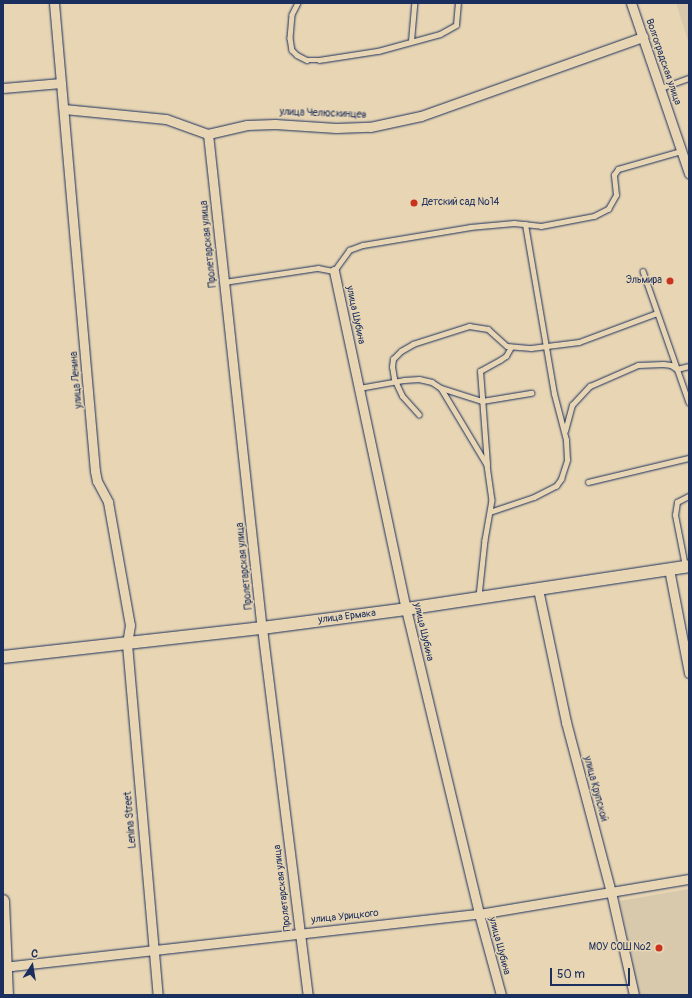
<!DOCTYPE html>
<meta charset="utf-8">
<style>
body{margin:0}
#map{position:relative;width:692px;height:998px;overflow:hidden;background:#e7d5b3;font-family:Pangolin,sans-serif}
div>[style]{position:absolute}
.built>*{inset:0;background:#d8c9ad}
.roads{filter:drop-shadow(0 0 1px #1b2f5e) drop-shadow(0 0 1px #1b2f5e)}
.service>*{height:4.5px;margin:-2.25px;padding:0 2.25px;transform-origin:2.25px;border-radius:2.25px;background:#e7d5b3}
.minor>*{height:9px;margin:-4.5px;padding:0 4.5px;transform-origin:4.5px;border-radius:4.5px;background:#e7d5b3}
.tertiary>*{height:12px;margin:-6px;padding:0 6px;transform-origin:6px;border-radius:6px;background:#e7d5b3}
.dots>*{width:11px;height:11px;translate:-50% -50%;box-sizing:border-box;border:2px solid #e7d5b3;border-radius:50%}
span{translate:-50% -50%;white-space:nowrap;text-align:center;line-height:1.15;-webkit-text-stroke:3px #e7d5b3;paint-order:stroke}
.street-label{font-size:10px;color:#1b2f5e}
.poi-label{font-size:10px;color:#1b2f5e}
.left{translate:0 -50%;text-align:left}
.right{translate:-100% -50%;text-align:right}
.frame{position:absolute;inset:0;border:4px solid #1b2f5e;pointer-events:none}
.north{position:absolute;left:12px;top:946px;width:40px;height:40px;-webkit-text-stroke:3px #e7d5b3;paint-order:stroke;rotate:12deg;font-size:11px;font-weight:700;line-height:16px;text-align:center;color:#1b2f5e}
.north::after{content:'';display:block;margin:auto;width:14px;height:18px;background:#1b2f5e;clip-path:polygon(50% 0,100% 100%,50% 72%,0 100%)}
.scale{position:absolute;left:550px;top:968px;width:80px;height:18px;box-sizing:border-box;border:2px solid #1b2f5e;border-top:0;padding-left:5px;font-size:12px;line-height:14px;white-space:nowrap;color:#1b2f5e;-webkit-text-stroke:3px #e7d5b3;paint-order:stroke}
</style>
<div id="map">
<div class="built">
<div style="clip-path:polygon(676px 3px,689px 3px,689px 44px)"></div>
<div style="clip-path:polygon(689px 889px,689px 995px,639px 995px,620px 901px)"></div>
</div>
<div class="roads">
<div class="service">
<div style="left:298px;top:3px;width:13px;rotate:117deg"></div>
<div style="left:292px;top:15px;width:23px;rotate:95deg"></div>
<div style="left:290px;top:38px;width:12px;rotate:81deg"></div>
<div style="left:292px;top:50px;width:7px;rotate:45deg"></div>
<div style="left:297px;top:55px;width:11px;rotate:27deg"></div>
<div style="left:307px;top:60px;width:12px"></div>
<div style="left:319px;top:60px;width:60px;rotate:-8.7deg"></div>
<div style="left:378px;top:51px;width:64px;rotate:-15.3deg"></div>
<div style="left:440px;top:34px;width:18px;rotate:-29deg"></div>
<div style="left:456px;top:25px;width:22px;rotate:-85deg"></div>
<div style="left:411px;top:41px;width:38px;rotate:-85deg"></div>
<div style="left:661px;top:88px;width:30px;rotate:-20deg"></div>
<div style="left:643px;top:271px;width:139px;rotate:70.7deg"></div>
<div style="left:224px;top:282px;width:95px;rotate:-8.5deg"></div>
<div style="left:318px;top:268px;width:16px;rotate:11deg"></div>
<div style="left:334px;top:271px;width:26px;rotate:-54deg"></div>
<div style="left:349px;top:250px;width:15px;rotate:-20deg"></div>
<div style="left:363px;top:245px;width:109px;rotate:-9.5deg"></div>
<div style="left:470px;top:227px;width:44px;rotate:-5.2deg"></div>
<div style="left:514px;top:223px;width:27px;rotate:6deg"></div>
<div style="left:541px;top:226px;width:54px;rotate:-10.7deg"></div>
<div style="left:594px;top:216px;width:16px;rotate:-27deg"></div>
<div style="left:608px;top:209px;width:16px;rotate:-60deg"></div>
<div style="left:616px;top:195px;width:20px;rotate:-96deg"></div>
<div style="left:614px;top:175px;width:7px;rotate:-56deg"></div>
<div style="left:618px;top:169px;width:66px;rotate:-15.9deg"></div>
<div style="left:359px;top:388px;width:46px;rotate:-10.1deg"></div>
<div style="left:404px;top:380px;width:15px;rotate:-4deg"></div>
<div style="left:419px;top:379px;width:13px;rotate:13deg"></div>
<div style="left:432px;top:382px;width:11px;rotate:34deg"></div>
<div style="left:441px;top:388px;width:90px;rotate:59.1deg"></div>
<div style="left:487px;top:465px;width:35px;rotate:82deg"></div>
<div style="left:492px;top:500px;width:41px;rotate:99.9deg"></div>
<div style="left:485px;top:540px;width:56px;rotate:96.1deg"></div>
<div style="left:441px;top:388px;width:43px;rotate:17.6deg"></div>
<div style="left:482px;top:401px;width:50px;rotate:-9.3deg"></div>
<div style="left:419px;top:415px;width:25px;rotate:-132deg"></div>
<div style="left:402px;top:396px;width:19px;rotate:-115deg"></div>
<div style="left:394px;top:379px;width:12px;rotate:-99deg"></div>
<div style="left:392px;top:367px;width:8px;rotate:-83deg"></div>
<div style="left:393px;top:359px;width:11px;rotate:-45deg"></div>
<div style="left:401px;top:351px;width:14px;rotate:-30deg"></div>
<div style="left:413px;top:344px;width:59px;rotate:-17.8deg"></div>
<div style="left:469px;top:326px;width:19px;rotate:9deg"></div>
<div style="left:488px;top:329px;width:25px;rotate:42deg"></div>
<div style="left:507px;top:346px;width:24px;rotate:5deg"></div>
<div style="left:531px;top:348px;width:48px;rotate:-7.1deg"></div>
<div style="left:579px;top:342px;width:83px;rotate:-20.4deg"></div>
<div style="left:565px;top:431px;width:27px;rotate:-75deg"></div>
<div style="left:572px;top:405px;width:26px;rotate:-47deg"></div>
<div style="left:590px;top:386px;width:52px;rotate:-23.6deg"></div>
<div style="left:638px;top:365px;width:25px;rotate:-2deg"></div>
<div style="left:663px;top:364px;width:8px;rotate:7deg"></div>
<div style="left:671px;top:365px;width:7px;rotate:34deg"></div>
<div style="left:677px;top:369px;width:12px;rotate:-14deg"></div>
<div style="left:487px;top:464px;width:93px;rotate:-94.3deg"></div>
<div style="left:480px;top:371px;width:23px;rotate:-29deg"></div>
<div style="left:500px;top:360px;width:7px;rotate:-34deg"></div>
<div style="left:506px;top:356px;width:10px;rotate:-61deg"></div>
<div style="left:588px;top:482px;width:104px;rotate:-13.4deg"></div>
<div style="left:490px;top:512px;width:46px;rotate:-18.8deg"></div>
<div style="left:534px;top:497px;width:25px;rotate:-27deg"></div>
<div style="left:556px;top:486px;width:9px;rotate:-54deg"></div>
<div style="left:561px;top:479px;width:20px;rotate:-72deg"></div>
<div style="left:567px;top:460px;width:20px;rotate:-93deg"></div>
<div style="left:566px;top:440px;width:48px;rotate:-104.6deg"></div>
<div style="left:554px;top:394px;width:172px;rotate:-99.7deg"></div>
<div style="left:685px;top:566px;width:52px;rotate:-101.1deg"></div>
<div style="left:675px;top:515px;width:13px;rotate:-81deg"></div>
<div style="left:677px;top:502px;width:13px;rotate:-27deg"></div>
</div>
<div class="minor">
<div style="left:54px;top:3px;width:470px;rotate:85deg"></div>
<div style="left:95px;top:471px;width:10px;rotate:79deg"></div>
<div style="left:97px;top:481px;width:24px;rotate:62deg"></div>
<div style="left:108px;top:502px;width:125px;rotate:79.9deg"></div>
<div style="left:130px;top:625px;width:19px;rotate:99deg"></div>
<div style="left:127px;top:644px;width:352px;rotate:85deg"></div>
<div style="left:631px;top:3px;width:180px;rotate:71.2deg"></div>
<div style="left:3px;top:88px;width:58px;rotate:-4.9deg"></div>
<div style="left:64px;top:109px;width:102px;rotate:5.6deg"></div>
<div style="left:166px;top:119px;width:45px;rotate:19.7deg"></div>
<div style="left:208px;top:134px;width:40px;rotate:-13deg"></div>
<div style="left:247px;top:125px;width:28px;rotate:-2deg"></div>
<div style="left:275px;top:124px;width:61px;rotate:3.8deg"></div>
<div style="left:336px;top:128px;width:34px;rotate:-2deg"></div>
<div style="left:370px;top:127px;width:52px;rotate:-12.2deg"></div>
<div style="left:421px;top:116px;width:236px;rotate:-19.6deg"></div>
<div style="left:208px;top:134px;width:497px;rotate:83.8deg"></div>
<div style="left:262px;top:628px;width:370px;rotate:82.9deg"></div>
<div style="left:334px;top:271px;width:346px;rotate:78deg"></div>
<div style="left:406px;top:609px;width:314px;rotate:76.5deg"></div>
<div style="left:479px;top:914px;width:84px;rotate:74.8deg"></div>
<div style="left:669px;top:569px;width:106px;rotate:79.1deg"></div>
<div style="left:538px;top:589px;width:136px;rotate:78.1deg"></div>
<div style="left:566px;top:722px;width:176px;rotate:75.2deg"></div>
<div style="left:611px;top:892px;width:106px;rotate:77.4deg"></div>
<div style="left:3px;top:967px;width:479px;rotate:-6.4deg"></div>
<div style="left:479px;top:914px;width:213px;rotate:-9.5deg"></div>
</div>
<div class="tertiary">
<div style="left:3px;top:657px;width:261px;rotate:-6.4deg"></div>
<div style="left:262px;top:628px;width:145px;rotate:-7.5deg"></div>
<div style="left:406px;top:609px;width:286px;rotate:-8.6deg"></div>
<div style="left:3px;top:901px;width:94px;rotate:87.6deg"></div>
</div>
</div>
<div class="dots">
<div style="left:414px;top:203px;background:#c8321e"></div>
<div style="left:670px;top:281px;background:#c8321e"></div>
<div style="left:659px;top:948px;background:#c8321e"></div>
</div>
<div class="street-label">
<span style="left:663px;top:62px;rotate:71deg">Волгоградская улица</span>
<span style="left:323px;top:114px;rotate:2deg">улица Челюскинцев</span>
<span style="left:209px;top:244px;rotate:-96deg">Пролетарская улица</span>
<span style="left:355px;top:315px;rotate:78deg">улица Шубина</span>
<span style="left:77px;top:380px;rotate:-95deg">улица Ленина</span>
<span style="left:245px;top:566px;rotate:-96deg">Пролетарская улица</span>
<span style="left:347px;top:617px;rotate:-7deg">улица Ермака</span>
<span style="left:423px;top:632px;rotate:77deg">улица Шубина</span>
<span style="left:595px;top:789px;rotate:75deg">улица Крупской</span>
<span style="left:131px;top:820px;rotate:-95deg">Lenina Street</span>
<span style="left:283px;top:888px;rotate:-97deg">Пролетарская улица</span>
<span style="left:345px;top:917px;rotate:-6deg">улица Урицкого</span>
<span style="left:499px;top:946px;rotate:75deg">улица Шубина</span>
</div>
<div class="poi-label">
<span class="left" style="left:422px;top:203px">Детский сад №14</span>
<span class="right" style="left:662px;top:281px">Эльмира</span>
<span class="right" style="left:651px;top:948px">МОУ СОШ №2</span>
</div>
<div class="frame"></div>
<div class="north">С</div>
<div class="scale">50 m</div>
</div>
